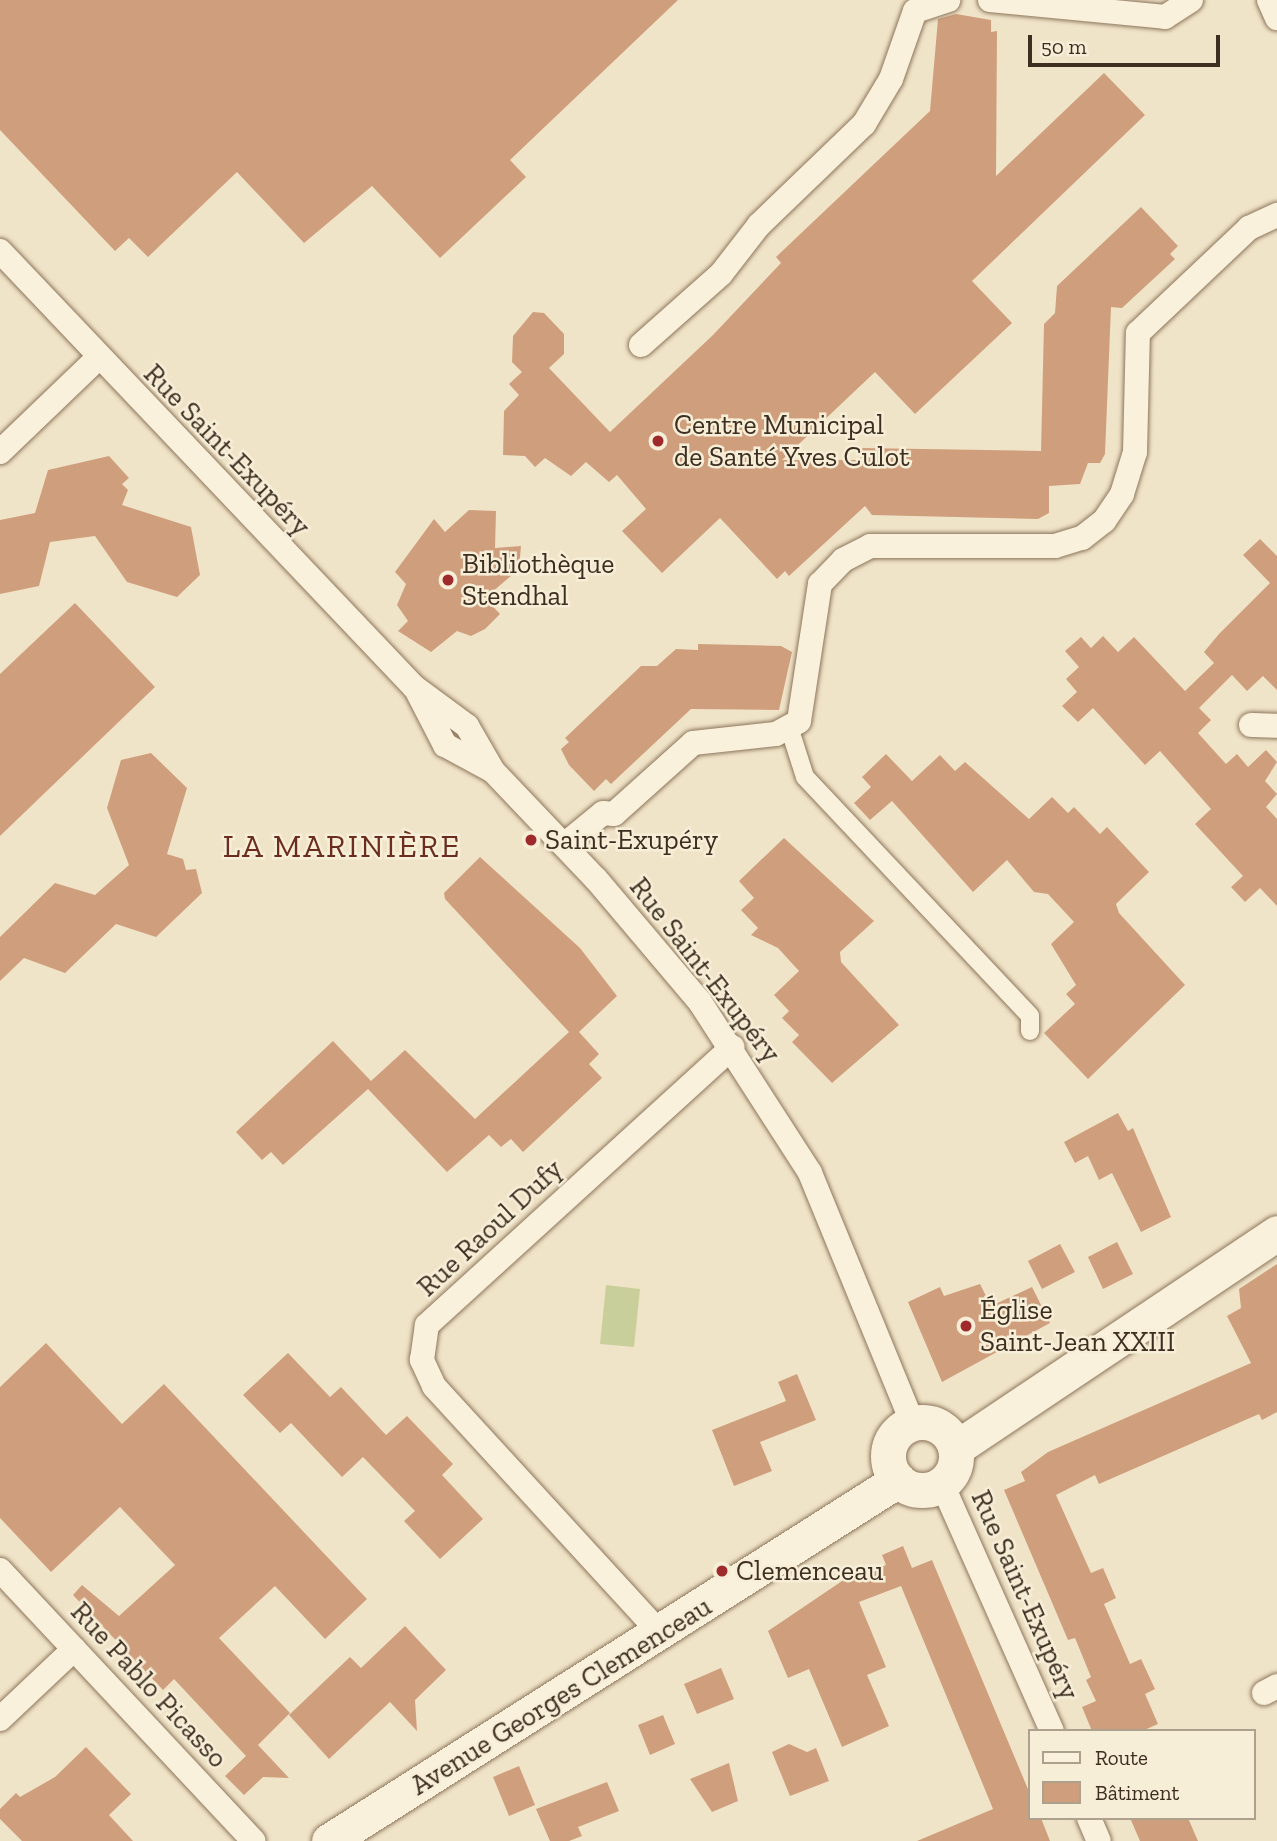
<!DOCTYPE html>
<meta charset="utf-8">
<style>
body{margin:0}
#map{position:relative;width:1277px;height:1841px;overflow:hidden;background:#f0e4c8;font-family:"Zilla Slab",serif}
div>[style]{position:absolute}
.green>*{inset:0;background:#c9cf9b}
.building>*{inset:0;background:#cf9f7d}
.roads{filter:drop-shadow(0 0 2px #8d765c) drop-shadow(0 0 2px #8d765c)}
.pedestrian>*{height:18px;margin:-9px;padding:0 9px;transform-origin:9px;border-radius:9px;background:#faf1dc}
.minor>*{height:24px;margin:-12px;padding:0 12px;transform-origin:12px;border-radius:12px;background:#faf1dc}
.secondary>*{height:35px;margin:-17.5px;padding:0 17.5px;transform-origin:17.5px;border-radius:17.5px;background:#faf1dc}
.secondary>.ring{margin:-17.5px;padding:0;box-sizing:content-box;background:none;border:35px solid #faf1dc;border-radius:50%}
.dots>*{width:19px;height:19px;translate:-50% -50%;box-sizing:border-box;border:4px solid #f7eed8;border-radius:50%}
span{translate:-50% -50%;white-space:nowrap;text-align:center;line-height:1.15;-webkit-text-stroke:5px #f7eed8;paint-order:stroke}
.poi-label{font-size:28px;color:#3d2e20}
.left{translate:0 -50%;text-align:left}
.street-label{font-size:28px;color:#3d2e20}
.quarter-label{font-size:32px;color:#6b2e1e;letter-spacing:2px}
.legend{position:absolute;left:1028px;top:1729px;width:228px;height:91px;box-sizing:border-box;background:#f7eed8;border:2px solid #ada18e;margin:0;padding:9px 12px;list-style:none;font-size:21px;color:#3d2e20}
.legend li{display:flex;align-items:center;gap:14px;height:35px}
.legend b{width:35px;border:2px solid #ada18e}
.scale{position:absolute;left:1028px;top:35px;width:192px;height:32px;box-sizing:border-box;border:4px solid #3d2e20;border-top:0;padding-left:9px;font-size:21px;line-height:24px;white-space:nowrap;color:#3d2e20;-webkit-text-stroke:5px #f7eed8;paint-order:stroke}
</style>
<div id="map">
<div class="green">
<div style="clip-path:polygon(606px 1285px,640px 1289px,634px 1347px,600px 1344px)"></div>
</div>
<div class="building">
<div style="clip-path:polygon(0 0,678px 0,510px 160px,526px 177px,440px 258px,372px 186px,304px 243px,237px 172px,148px 257px,129px 238px,115px 251px,0 130px)"></div>
<div style="clip-path:polygon(956px 14px,991px 20px,991px 32px,997px 31px,996px 176px,1104px 73px,1145px 115px,972px 281px,1012px 323px,915px 414px,875px 372px,782px 460px,860px 460px,861px 448px,1041px 451px,1044px 324px,1055px 313px,1057px 286px,1141px 207px,1178px 246px,1170px 254px,1175px 259px,1122px 308px,1111px 307px,1105px 454px,1100px 463px,1088px 463px,1080px 484px,1049px 486px,1049px 513px,1038px 519px,872px 515px,865px 506px,789px 576px,785px 571px,777px 579px,720px 518px,662px 573px,622px 531px,646px 509px,617px 475px,609px 482px,586px 462px,571px 476px,545px 458px,535px 467px,525px 456px,503px 455px,504px 411px,519px 395px,509px 384px,522px 372px,512px 362px,513px 336px,533px 312px,544px 313px,564px 334px,564px 354px,549px 368px,610px 432px,713px 335px,781px 263px,776px 257px,930px 111px,938px 19px)"></div>
<div style="clip-path:polygon(109px 456px,129px 478px,122px 484px,128px 490px,122px 505px,191px 527px,200px 575px,177px 597px,127px 582px,95px 536px,50px 542px,39px 586px,0 594px,0 520px,35px 513px,48px 470px)"></div>
<div style="clip-path:polygon(469px 510px,496px 511px,495px 548px,521px 546px,519px 569px,485px 598px,500px 614px,485px 629px,471px 636px,457px 631px,431px 652px,398px 631px,408px 621px,397px 605px,406px 584px,395px 572px,434px 519px,445px 532px)"></div>
<div style="clip-path:polygon(1260px 539px,1277px 556px,1277px 690px,1263px 676px,1247px 691px,1232px 675px,1199px 708px,1211px 720px,1198px 733px,1226px 764px,1237px 754px,1248px 767px,1266px 750px,1277px 762px,1265px 781px,1277px 794px,1266px 807px,1277px 819px,1277px 906px,1260px 888px,1245px 902px,1231px 887px,1243px 876px,1195px 824px,1211px 809px,1160px 751px,1145px 765px,1093px 708px,1078px 722px,1062px 706px,1077px 692px,1066px 679px,1079px 667px,1065px 651px,1081px 637px,1091px 648px,1103px 636px,1118px 652px,1134px 637px,1185px 691px,1214px 663px,1204px 652px,1219px 634px,1270px 583px,1243px 555px)"></div>
<div style="clip-path:polygon(75px 603px,155px 687px,0 836px,0 674px)"></div>
<div style="clip-path:polygon(698px 644px,781px 646px,792px 652px,779px 710px,691px 709px,611px 784px,606px 779px,594px 791px,569px 765px,561px 749px,569px 742px,565px 738px,641px 666px,657px 666px,676px 649px,698px 650px)"></div>
<div style="clip-path:polygon(151px 753px,187px 788px,167px 854px,183px 859px,186px 870px,196px 869px,202px 893px,156px 937px,116px 924px,65px 973px,24px 958px,0 981px,0 937px,55px 883px,95px 895px,129px 865px,107px 808px,121px 760px)"></div>
<div style="clip-path:polygon(886px 754px,912px 781px,940px 755px,955px 771px,965px 762px,1029px 819px,1052px 797px,1068px 813px,1074px 807px,1100px 834px,1107px 827px,1149px 872px,1116px 904px,1119px 913px,1185px 985px,1088px 1079px,1044px 1033px,1075px 1004px,1066px 994px,1076px 985px,1051px 944px,1074px 922px,1048px 894px,1034px 892px,1007px 860px,973px 892px,892px 801px,870px 820px,854px 803px,871px 787px,862px 777px)"></div>
<div style="clip-path:polygon(784px 838px,874px 921px,840px 952px,841px 962px,899px 1025px,832px 1083px,792px 1042px,799px 1035px,782px 1018px,789px 1011px,774px 995px,799px 971px,778px 948px,751px 935px,758px 928px,741px 910px,754px 898px,739px 881px)"></div>
<div style="clip-path:polygon(480px 857px,580px 948px,617px 996px,579px 1032px,599px 1054px,589px 1064px,602px 1078px,523px 1152px,511px 1139px,501px 1147px,489px 1135px,447px 1172px,368px 1089px,283px 1165px,271px 1152px,262px 1160px,236px 1132px,333px 1041px,371px 1081px,405px 1050px,475px 1119px,569px 1032px,445px 899px,444px 893px)"></div>
<div style="clip-path:polygon(1118px 1113px,1128px 1131px,1133px 1128px,1171px 1217px,1141px 1232px,1112px 1173px,1099px 1180px,1088px 1156px,1075px 1163px,1064px 1142px)"></div>
<div style="clip-path:polygon(1117px 1242px,1133px 1274px,1103px 1289px,1088px 1257px)"></div>
<div style="clip-path:polygon(1060px 1244px,1075px 1272px,1042px 1289px,1028px 1261px)"></div>
<div style="clip-path:polygon(1277px 1264px,1277px 1412px,1262px 1420px,1259px 1414px,1099px 1484px,1095px 1475px,1056px 1495px,1091px 1573px,1103px 1568px,1116px 1598px,1104px 1604px,1130px 1664px,1141px 1659px,1155px 1689px,1145px 1694px,1158px 1724px,1142px 1731px,1092px 1731px,1082px 1707px,1096px 1701px,1086px 1680px,1091px 1677px,1075px 1638px,1068px 1640px,1004px 1490px,1025px 1481px,1021px 1472px,1048px 1452px,1251px 1363px,1227px 1316px,1241px 1308px,1239px 1289px)"></div>
<div style="clip-path:polygon(980px 1284px,991px 1306px,1032px 1287px,1050px 1323px,942px 1382px,908px 1302px,940px 1287px,944px 1296px)"></div>
<div style="clip-path:polygon(46px 1343px,122px 1424px,164px 1384px,367px 1599px,325px 1639px,275px 1586px,219px 1638px,290px 1713px,258px 1745px,289px 1778px,263px 1777px,244px 1795px,225px 1776px,246px 1756px,174px 1679px,163px 1690px,73px 1595px,82px 1585px,119px 1616px,175px 1565px,120px 1507px,51px 1572px,0 1518px,0 1387px)"></div>
<div style="clip-path:polygon(288px 1353px,330px 1397px,341px 1387px,386px 1435px,407px 1416px,453px 1464px,442px 1475px,483px 1519px,440px 1559px,404px 1521px,415px 1511px,363px 1457px,342px 1477px,291px 1423px,280px 1433px,243px 1395px)"></div>
<div style="clip-path:polygon(797px 1374px,816px 1420px,760px 1442px,772px 1471px,734px 1486px,712px 1430px,786px 1401px,778px 1382px)"></div>
<div style="clip-path:polygon(903px 1546px,912px 1568px,932px 1560px,1030px 1794px,1030px 1818px,1041px 1818px,1050px 1841px,917px 1841px,993px 1809px,901px 1586px,859px 1602px,886px 1667px,867px 1675px,889px 1726px,842px 1747px,809px 1669px,788px 1678px,768px 1631px,848px 1577px,886px 1565px,882px 1555px)"></div>
<div style="clip-path:polygon(405px 1626px,446px 1670px,415px 1700px,417px 1731px,390px 1702px,329px 1759px,289px 1715px,350px 1657px,361px 1668px)"></div>
<div style="clip-path:polygon(721px 1668px,734px 1699px,697px 1714px,684px 1684px)"></div>
<div style="clip-path:polygon(663px 1715px,675px 1744px,650px 1755px,638px 1725px)"></div>
<div style="clip-path:polygon(789px 1744px,807px 1752px,816px 1748px,829px 1781px,790px 1796px,772px 1752px)"></div>
<div style="clip-path:polygon(86px 1747px,131px 1794px,109px 1815px,133px 1841px,22px 1841px,0 1819px,0 1809px,16px 1793px,20px 1797px,55px 1777px)"></div>
<div style="clip-path:polygon(729px 1763px,738px 1801px,712px 1812px,690px 1779px)"></div>
<div style="clip-path:polygon(519px 1766px,535px 1805px,509px 1816px,493px 1777px)"></div>
<div style="clip-path:polygon(607px 1782px,619px 1811px,578px 1827px,582px 1836px,569px 1841px,550px 1841px,536px 1809px)"></div>
<div style="clip-path:polygon(1130px 1818px,1188px 1818px,1198px 1841px,1140px 1841px)"></div>
</div>
<div class="roads">
<div class="pedestrian">
<div style="left:790px;top:730px;width:49px;rotate:72.3deg"></div>
<div style="left:805px;top:777px;width:328px;rotate:46.7deg"></div>
<div style="left:1030px;top:1016px;width:15px;rotate:90deg"></div>
</div>
<div class="minor">
<div style="left:990px;top:0;width:176px;rotate:5.5deg"></div>
<div style="left:1165px;top:17px;width:31px;rotate:-33deg"></div>
<div style="left:1269px;top:0;width:20px;rotate:66deg"></div>
<div style="left:0;top:251px;width:601px;rotate:46.48deg"></div>
<div style="left:414px;top:687px;width:66px;rotate:36.3deg"></div>
<div style="left:467px;top:726px;width:52px;rotate:60deg"></div>
<div style="left:493px;top:771px;width:149px;rotate:46.4deg"></div>
<div style="left:596px;top:879px;width:161px;rotate:49.8deg"></div>
<div style="left:700px;top:1002px;width:203px;rotate:57.2deg"></div>
<div style="left:810px;top:1173px;width:271px;rotate:67.7deg"></div>
<div style="left:641px;top:345px;width:107px;rotate:-41.6deg"></div>
<div style="left:721px;top:274px;width:62px;rotate:-52.2deg"></div>
<div style="left:759px;top:225px;width:146px;rotate:-43.9deg"></div>
<div style="left:864px;top:124px;width:52px;rotate:-59deg"></div>
<div style="left:891px;top:79px;width:72px;rotate:-70.6deg"></div>
<div style="left:915px;top:11px;width:35px;rotate:-18deg"></div>
<div style="left:0;top:452px;width:134px;rotate:-43.8deg"></div>
<div style="left:418px;top:693px;width:59px;rotate:62.6deg"></div>
<div style="left:445px;top:745px;width:52px;rotate:28.5deg"></div>
<div style="left:1251px;top:725px;width:26px;rotate:2deg"></div>
<div style="left:564px;top:845px;width:50px;rotate:-39.4deg"></div>
<div style="left:603px;top:813px;width:11px;rotate:5deg"></div>
<div style="left:614px;top:814px;width:106px;rotate:-41.9deg"></div>
<div style="left:693px;top:743px;width:83px;rotate:-6.2deg"></div>
<div style="left:776px;top:734px;width:26px;rotate:-29deg"></div>
<div style="left:799px;top:721px;width:139px;rotate:-81.3deg"></div>
<div style="left:820px;top:584px;width:33px;rotate:-46deg"></div>
<div style="left:843px;top:560px;width:30px;rotate:-27deg"></div>
<div style="left:870px;top:546px;width:185px"></div>
<div style="left:1055px;top:546px;width:28px;rotate:-17deg"></div>
<div style="left:1082px;top:538px;width:28px;rotate:-38deg"></div>
<div style="left:1104px;top:521px;width:32px;rotate:-56deg"></div>
<div style="left:1122px;top:494px;width:44px;rotate:-72.8deg"></div>
<div style="left:1135px;top:452px;width:119px;rotate:-88.6deg"></div>
<div style="left:1138px;top:333px;width:153px;rotate:-43.4deg"></div>
<div style="left:1249px;top:228px;width:31px;rotate:-25deg"></div>
<div style="left:942px;top:1484px;width:270px;rotate:66deg"></div>
<div style="left:0;top:1570px;width:371px;rotate:46.9deg"></div>
<div style="left:661px;top:1634px;width:336px;rotate:-132.5deg"></div>
<div style="left:434px;top:1386px;width:29px;rotate:-115deg"></div>
<div style="left:422px;top:1360px;width:35px;rotate:-82deg"></div>
<div style="left:427px;top:1325px;width:413px;rotate:-42.3deg"></div>
<div style="left:1264px;top:1693px;width:15px;rotate:-28deg"></div>
<div style="left:0;top:1719px;width:102px;rotate:-43.4deg"></div>
<div style="left:1089px;top:1818px;width:25px;rotate:67deg"></div>
</div>
<div class="secondary">
<div class="ring" style="left:888px;top:1422px;width:33px;height:33px"></div>
<div style="left:956px;top:1448px;width:386px;rotate:-33.8deg"></div>
<div style="left:329px;top:1841px;width:674px;rotate:-32.39deg"></div>
</div>
</div>
<div class="dots">
<div style="left:658px;top:441px;background:#9e2a2b"></div>
<div style="left:448px;top:580px;background:#9e2a2b"></div>
<div style="left:531px;top:840px;background:#9e2a2b"></div>
<div style="left:966px;top:1326px;background:#9e2a2b"></div>
<div style="left:722px;top:1571px;background:#9e2a2b"></div>
</div>
<div class="poi-label">
<span class="left" style="left:674px;top:441px">Centre Municipal<br>de Santé Yves Culot</span>
<span class="left" style="left:462px;top:580px">Bibliothèque<br>Stendhal</span>
<span class="left" style="left:545px;top:840px">Saint-Exupéry</span>
<span class="left" style="left:980px;top:1326px">Église<br>Saint-Jean XXIII</span>
<span class="left" style="left:736px;top:1571px">Clemenceau</span>
</div>
<div class="street-label">
<span style="left:227px;top:450px;rotate:46deg">Rue Saint-Exupéry</span>
<span style="left:705px;top:970px;rotate:52deg">Rue Saint-Exupéry</span>
<span style="left:490px;top:1228px;rotate:-43deg">Rue Raoul Dufy</span>
<span style="left:1025px;top:1595px;rotate:66deg">Rue Saint-Exupéry</span>
<span style="left:149px;top:1685px;rotate:47deg">Rue Pablo Picasso</span>
<span style="left:561px;top:1696px;rotate:-32deg">Avenue Georges Clemenceau</span>
</div>
<div class="quarter-label">
<span style="left:342px;top:846px">LA MARINIÈRE</span>
</div>
<ul class="legend">
<li><b style="height:9px;background:#faf1dc"></b>Route</li>
<li><b style="height:19px;background:#cf9f7d"></b>Bâtiment</li>
</ul>
<div class="scale">50 m</div>
</div>
